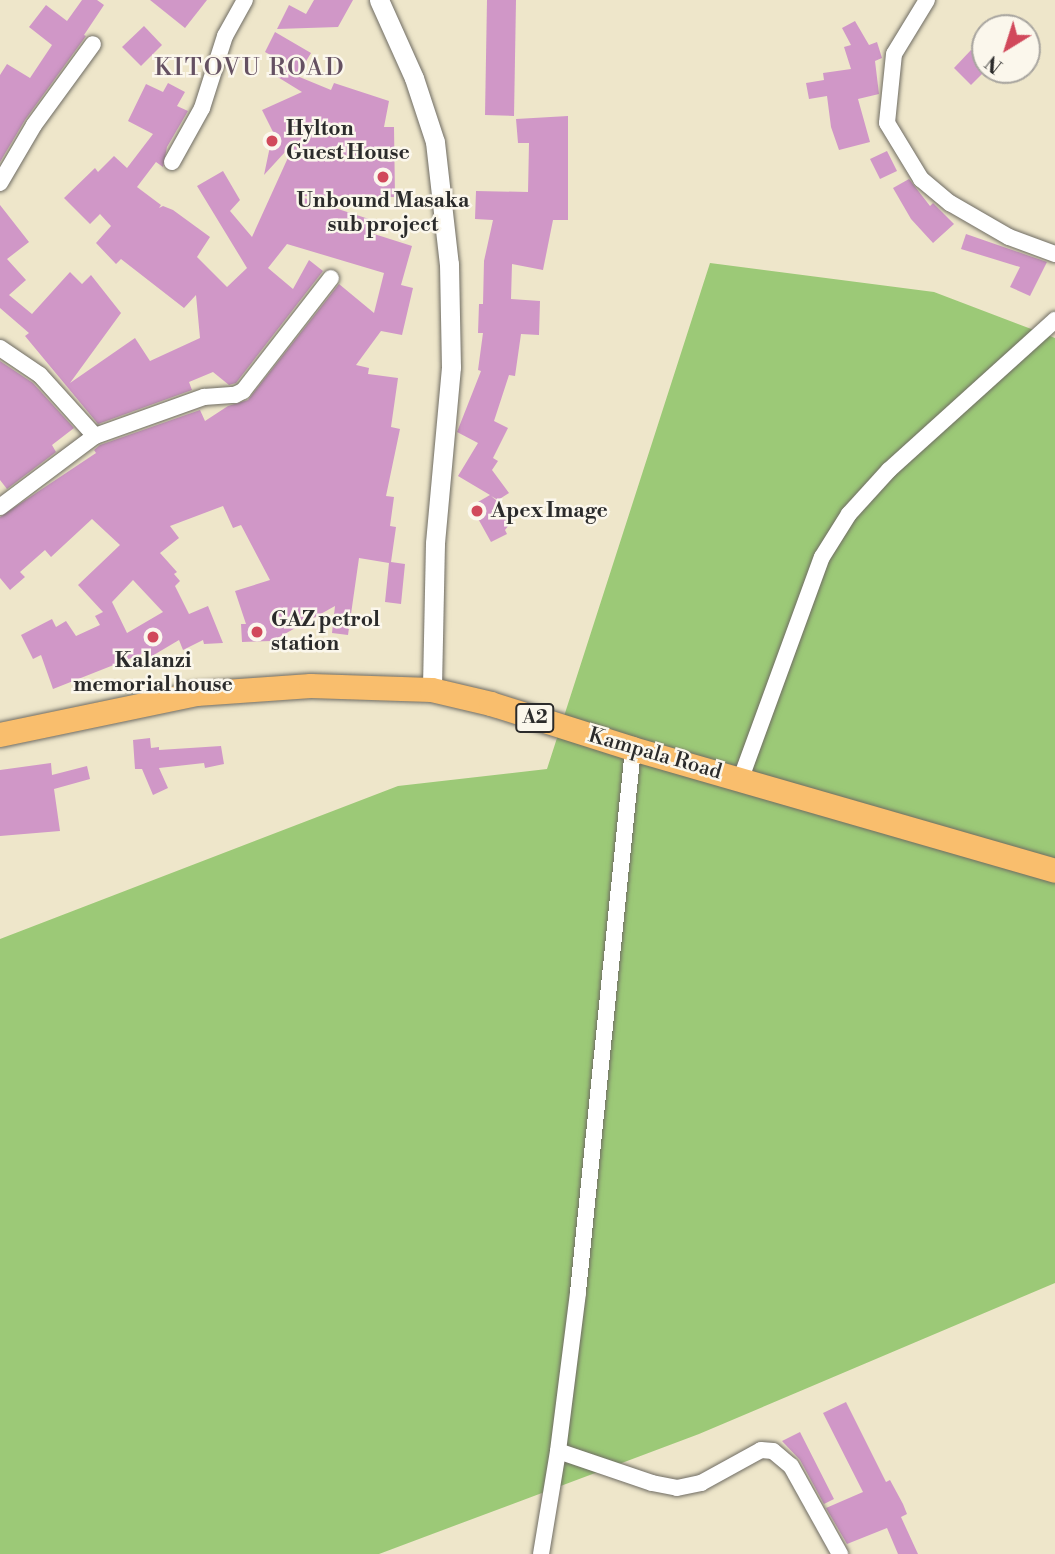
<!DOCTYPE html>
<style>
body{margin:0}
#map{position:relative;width:1055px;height:1554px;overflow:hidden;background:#eee6ca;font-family:"Libre Bodoni",serif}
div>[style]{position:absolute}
.green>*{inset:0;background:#9cc977}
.building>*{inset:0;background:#d097c7}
.roads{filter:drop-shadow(0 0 2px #6f6c63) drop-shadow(0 0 2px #6f6c63)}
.minor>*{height:16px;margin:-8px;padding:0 8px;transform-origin:8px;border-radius:8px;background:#fff}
.tertiary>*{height:19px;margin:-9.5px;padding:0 9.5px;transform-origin:9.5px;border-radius:9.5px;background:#fff}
.primary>*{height:24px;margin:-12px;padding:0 12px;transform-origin:12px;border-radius:12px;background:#f9be6d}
.dots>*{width:19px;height:19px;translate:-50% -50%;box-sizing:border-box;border:4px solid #fbf7ec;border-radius:50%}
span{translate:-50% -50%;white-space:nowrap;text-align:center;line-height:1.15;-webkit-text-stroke:5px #fbf7ec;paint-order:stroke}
.shield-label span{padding:2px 5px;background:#fbf7ec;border:2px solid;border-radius:5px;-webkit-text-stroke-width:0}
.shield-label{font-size:19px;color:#2b2b2b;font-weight:700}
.poi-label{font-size:21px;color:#2b2b2b;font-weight:700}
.left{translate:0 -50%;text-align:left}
.street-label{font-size:21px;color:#2b2b2b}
.quarter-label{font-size:24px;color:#655162;letter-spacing:2px}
.north{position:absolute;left:971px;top:14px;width:70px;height:70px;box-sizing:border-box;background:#fbf7ec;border:2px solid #a8a59f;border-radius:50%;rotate:218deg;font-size:19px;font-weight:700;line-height:28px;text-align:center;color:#2b2b2b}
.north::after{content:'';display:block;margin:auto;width:24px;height:32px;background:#d1495b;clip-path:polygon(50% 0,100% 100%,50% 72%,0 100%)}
</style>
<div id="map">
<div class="green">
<div style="clip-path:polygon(710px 263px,934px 292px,1055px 338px,1055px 1283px,699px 1434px,379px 1554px,0 1554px,0 939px,398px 786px,547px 769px)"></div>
</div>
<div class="building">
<div style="clip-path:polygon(82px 0,97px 0,104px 5px,84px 35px,86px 36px,25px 120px,0 162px,0 75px,7px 64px,30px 78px,52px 45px,29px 27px,46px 5px,67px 21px)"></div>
<div style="clip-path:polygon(150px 0,207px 0,185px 28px)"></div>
<div style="clip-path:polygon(314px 0,353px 0,338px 27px,277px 29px,289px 5px,306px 14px)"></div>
<div style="clip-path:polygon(487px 0,516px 0,514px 116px,485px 115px)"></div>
<div style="clip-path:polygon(855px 21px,869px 45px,877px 42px,882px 58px,875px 61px,879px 94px,858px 99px,870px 142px,839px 150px,831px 127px,827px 96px,809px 99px,806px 83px,824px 80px,823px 73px,851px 69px,844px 47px,851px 45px,842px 28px)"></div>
<div style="clip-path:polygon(144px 26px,162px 45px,141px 66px,122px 47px)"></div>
<div style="clip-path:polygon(evenodd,275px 32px,311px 53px,297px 76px,331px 90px,334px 83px,389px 101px,384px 127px,394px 127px,395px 197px,298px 196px,375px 221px,371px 233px,412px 246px,401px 285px,413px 288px,402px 335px,381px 331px,356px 365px,369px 368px,368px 374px,398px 378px,391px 427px,400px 429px,386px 496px,394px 497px,390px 526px,396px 527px,391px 562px,405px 564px,401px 604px,385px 602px,389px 563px,359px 558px,348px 635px,332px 633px,335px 606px,272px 641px,242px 642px,241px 624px,246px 624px,235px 591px,270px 580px,241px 525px,233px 528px,223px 506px,170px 526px,179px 538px,160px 553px,177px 572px,174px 574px,180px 581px,175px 586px,189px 614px,208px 606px,223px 643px,204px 644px,203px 640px,183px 650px,179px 640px,147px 659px,144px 653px,53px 689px,41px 655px,33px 659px,21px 635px,52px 619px,56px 627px,66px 621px,76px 636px,100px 625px,95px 616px,103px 612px,78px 585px,120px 545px,92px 519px,51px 557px,45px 550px,20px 572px,25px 577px,10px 590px,0 578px,0 517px,96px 453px,94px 450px,100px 445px,200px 410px,205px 421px,228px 406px,248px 400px,339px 284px,374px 313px,384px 273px,287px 244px,268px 268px,293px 289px,309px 260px,323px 271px,236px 383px,229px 385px,213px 372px,189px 382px,192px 390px,98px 424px,25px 336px,29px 333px,0 308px,0 205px,29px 242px,7px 259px,26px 280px,9px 295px,32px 314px,70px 272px,82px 284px,91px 275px,121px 313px,70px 383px,135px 338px,150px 361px,200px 338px,196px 295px,184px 308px,121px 259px,116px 264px,96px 243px,111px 226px,100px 214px,90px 224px,64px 198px,95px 168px,98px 172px,114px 156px,127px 168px,153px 134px,128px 121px,146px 84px,163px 92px,168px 83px,185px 92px,177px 106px,188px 111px,167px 147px,163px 167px,156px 162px,137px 187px,161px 205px,159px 208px,163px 206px,173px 210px,210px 237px,197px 257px,227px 287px,247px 268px,197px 186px,223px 171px,240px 200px,230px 211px,252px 237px,296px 140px,264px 175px,273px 132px,262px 110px,302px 92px,276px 76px,287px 64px,265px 52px,275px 32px,133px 580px,163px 612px,127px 633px,112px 602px,133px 580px)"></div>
<div style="clip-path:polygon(971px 50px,985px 64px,986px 70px,971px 85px,954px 68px)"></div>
<div style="clip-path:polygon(568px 116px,568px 220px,553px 220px,543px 270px,512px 264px,511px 299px,540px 301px,539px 335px,521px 334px,515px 376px,509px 375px,494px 421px,508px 428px,493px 458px,498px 461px,492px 470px,509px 493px,498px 500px,491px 496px,516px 516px,505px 530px,507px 534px,491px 542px,471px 506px,490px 495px,458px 476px,478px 443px,457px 432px,481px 371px,478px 370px,483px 333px,478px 333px,479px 304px,483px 304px,484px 261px,493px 220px,475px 219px,476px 191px,528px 192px,529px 143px,518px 143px,516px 119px)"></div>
<div style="clip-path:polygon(887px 151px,897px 171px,880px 179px,870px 159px)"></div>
<div style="clip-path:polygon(909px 179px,930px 206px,933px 203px,954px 224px,933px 243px,911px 219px,893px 188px)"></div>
<div style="clip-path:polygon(966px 234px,1047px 262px,1030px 296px,1010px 287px,1020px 267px,961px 249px)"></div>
<div style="clip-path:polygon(0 361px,33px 383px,74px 428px,52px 445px,56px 452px,7px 489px,0 480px)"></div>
<div style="clip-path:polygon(150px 738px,151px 748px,159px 747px,159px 750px,221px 746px,224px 764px,205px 768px,204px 763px,159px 768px,168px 788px,153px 795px,142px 769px,135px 769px,133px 740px)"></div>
<div style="clip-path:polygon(51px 763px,52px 775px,87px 766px,90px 779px,54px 789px,60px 831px,0 836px,0 770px)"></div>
<div style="clip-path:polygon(846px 1402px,886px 1482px,890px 1480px,903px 1504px,907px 1514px,901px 1517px,918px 1554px,898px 1554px,887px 1528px,847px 1544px,826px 1508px,863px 1492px,823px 1413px)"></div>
<div style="clip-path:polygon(800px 1432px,834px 1499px,824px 1504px,800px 1460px,782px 1441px)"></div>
</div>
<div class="roads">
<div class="minor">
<div style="left:927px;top:0;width:63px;rotate:121.4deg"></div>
<div style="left:894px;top:54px;width:69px;rotate:95.8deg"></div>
<div style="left:887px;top:123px;width:66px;rotate:58.7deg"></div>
<div style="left:921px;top:179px;width:38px;rotate:40deg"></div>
<div style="left:950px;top:203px;width:68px;rotate:30deg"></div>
<div style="left:1009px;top:237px;width:49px;rotate:20.3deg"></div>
<div style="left:172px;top:162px;width:62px;rotate:-60.9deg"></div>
<div style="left:202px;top:108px;width:76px;rotate:-72.3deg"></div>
<div style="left:225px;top:36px;width:41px;rotate:-60.9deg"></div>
<div style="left:0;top:183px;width:67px;rotate:-59.6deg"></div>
<div style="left:34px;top:125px;width:100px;rotate:-53.9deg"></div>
<div style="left:0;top:348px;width:48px;rotate:34deg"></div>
<div style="left:40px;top:375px;width:82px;rotate:48deg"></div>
<div style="left:0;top:507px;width:119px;rotate:-36.8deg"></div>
<div style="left:95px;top:436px;width:116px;rotate:-19.7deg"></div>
<div style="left:204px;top:397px;width:31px;rotate:-4deg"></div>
<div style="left:235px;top:395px;width:9px;rotate:-27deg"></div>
<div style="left:243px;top:391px;width:143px;rotate:-52.1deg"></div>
<div style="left:741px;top:778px;width:235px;rotate:-69.9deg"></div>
<div style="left:822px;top:557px;width:51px;rotate:-57.9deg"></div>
<div style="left:849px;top:514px;width:59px;rotate:-47.7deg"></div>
<div style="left:889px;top:470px;width:224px;rotate:-42.1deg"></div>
<div style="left:558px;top:1451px;width:99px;rotate:18.8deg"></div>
<div style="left:652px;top:1483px;width:25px;rotate:11deg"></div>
<div style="left:677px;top:1488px;width:25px;rotate:-12deg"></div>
<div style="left:701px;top:1483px;width:68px;rotate:-28.8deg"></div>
<div style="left:761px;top:1450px;width:12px;rotate:5deg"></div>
<div style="left:773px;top:1451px;width:23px;rotate:40deg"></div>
<div style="left:791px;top:1466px;width:101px;rotate:60.9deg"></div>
<div style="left:541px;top:1554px;width:104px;rotate:-80.6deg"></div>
<div style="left:558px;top:1451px;width:160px;rotate:-82.8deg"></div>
<div style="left:578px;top:1292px;width:546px;rotate:-84.22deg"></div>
</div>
<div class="tertiary">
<div style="left:379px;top:0;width:85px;rotate:65.8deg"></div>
<div style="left:414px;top:78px;width:67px;rotate:71.8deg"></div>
<div style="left:435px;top:142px;width:123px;rotate:83.5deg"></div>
<div style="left:449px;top:264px;width:103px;rotate:88.9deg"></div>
<div style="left:451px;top:367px;width:177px;rotate:95.2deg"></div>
<div style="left:435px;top:543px;width:147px;rotate:91.2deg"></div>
</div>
<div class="primary">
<div style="left:0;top:735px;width:201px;rotate:-11.8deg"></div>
<div style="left:197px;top:694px;width:114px;rotate:-4deg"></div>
<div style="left:311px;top:686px;width:121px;rotate:1.9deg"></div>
<div style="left:432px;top:690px;width:61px;rotate:13.3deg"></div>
<div style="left:491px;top:704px;width:149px;rotate:17.6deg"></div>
<div style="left:633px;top:749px;width:439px;rotate:16.1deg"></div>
</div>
</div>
<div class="dots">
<div style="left:272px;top:141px;background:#d1495b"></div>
<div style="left:383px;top:177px;background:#d1495b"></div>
<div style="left:477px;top:511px;background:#d1495b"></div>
<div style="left:257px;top:632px;background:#d1495b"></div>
<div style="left:153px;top:637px;background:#d1495b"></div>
</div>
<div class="shield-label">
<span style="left:535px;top:718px">A2</span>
</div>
<div class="poi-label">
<span class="left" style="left:286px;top:141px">Hylton<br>Guest House</span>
<span style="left:383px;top:213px">Unbound Masaka<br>sub project</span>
<span class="left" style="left:491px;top:511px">Apex Image</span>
<span class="left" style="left:271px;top:632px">GAZ petrol<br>station</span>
<span style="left:153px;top:673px">Kalanzi<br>memorial house</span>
</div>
<div class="street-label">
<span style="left:655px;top:754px;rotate:16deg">Kampala Road</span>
</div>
<div class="quarter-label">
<span style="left:250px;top:69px">KITOVU ROAD</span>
</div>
<div class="north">N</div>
</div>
